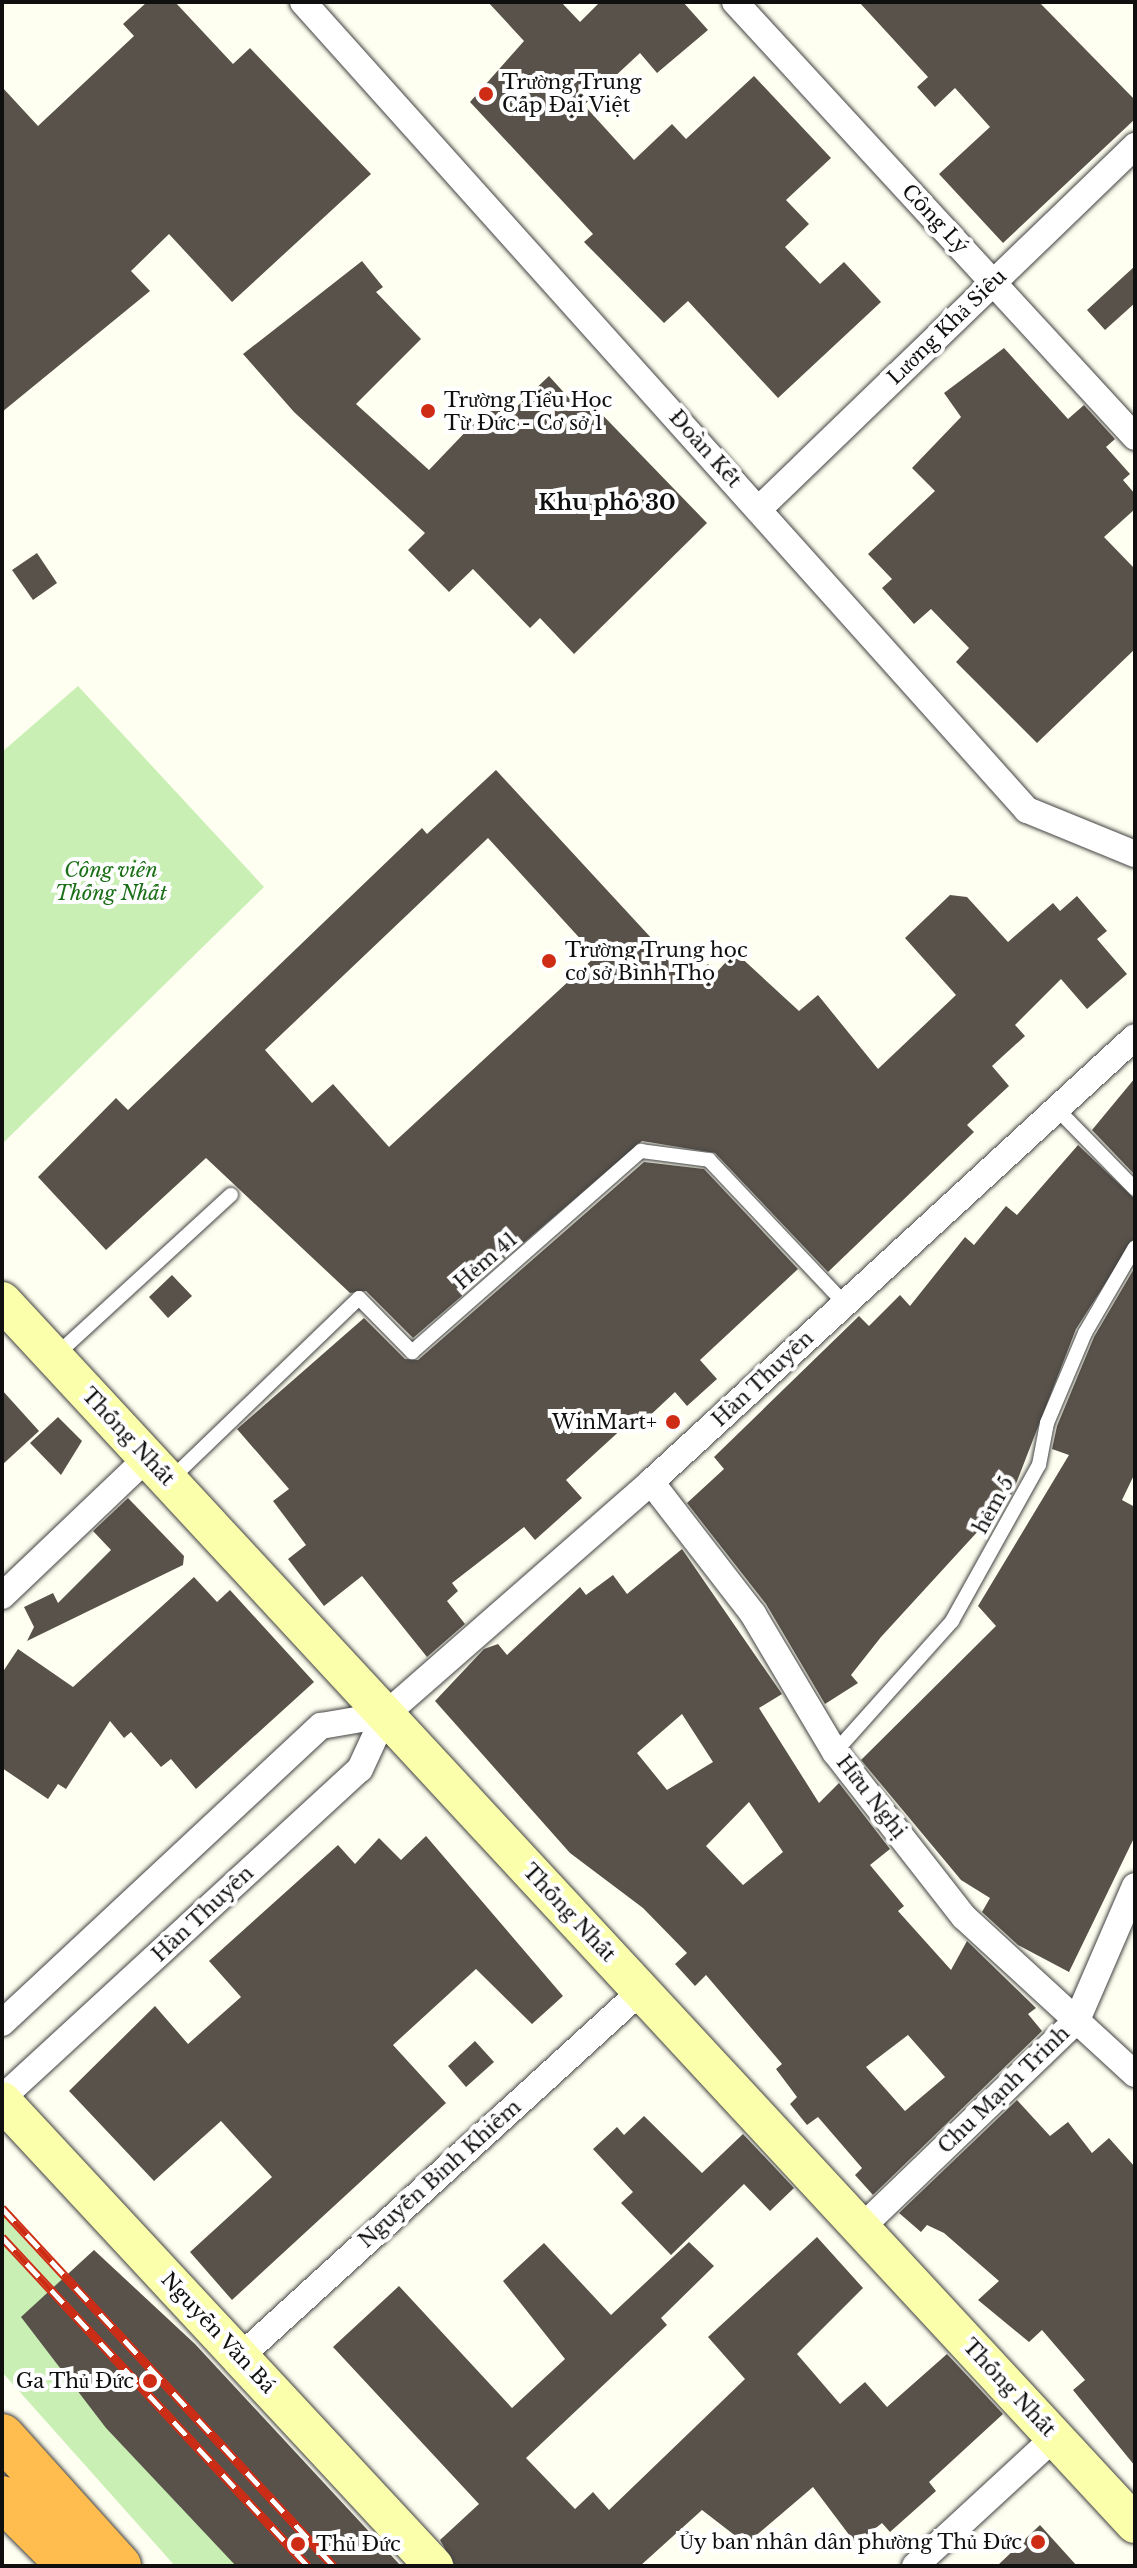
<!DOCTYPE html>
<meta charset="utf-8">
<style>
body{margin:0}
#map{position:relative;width:1137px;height:2568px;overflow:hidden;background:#fffff1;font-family:"Libre Baskerville",serif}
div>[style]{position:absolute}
.green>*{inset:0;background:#c9efb5}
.building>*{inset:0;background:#59524a}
.roads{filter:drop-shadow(0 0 2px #424242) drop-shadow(0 0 2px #424242)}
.lane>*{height:14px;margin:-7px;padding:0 7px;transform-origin:7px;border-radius:7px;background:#fff}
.street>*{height:26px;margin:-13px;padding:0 13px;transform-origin:13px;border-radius:13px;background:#fff}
.secondary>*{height:38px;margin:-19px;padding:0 19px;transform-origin:19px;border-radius:19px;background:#fbffac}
.highway>*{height:44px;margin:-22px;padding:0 22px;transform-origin:22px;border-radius:22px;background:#ffbc4f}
.rail>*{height:9px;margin-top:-4.5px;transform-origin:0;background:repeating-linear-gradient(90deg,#fff 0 18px,#cf2c16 0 36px);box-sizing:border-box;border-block:2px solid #cf2c16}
.dots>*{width:22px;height:22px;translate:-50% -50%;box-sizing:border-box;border:4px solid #fff;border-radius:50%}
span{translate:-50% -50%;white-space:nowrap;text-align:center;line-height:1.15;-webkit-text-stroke:8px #fff;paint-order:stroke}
.poi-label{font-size:20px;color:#0f0f0f}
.left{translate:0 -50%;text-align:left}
.right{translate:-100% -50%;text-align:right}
.street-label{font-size:20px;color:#0f0f0f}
.park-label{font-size:20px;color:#1b6f17;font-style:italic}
.neighbourhood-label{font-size:22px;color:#0f0f0f;font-weight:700}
.frame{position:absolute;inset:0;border:4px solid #0f0f0f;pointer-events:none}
</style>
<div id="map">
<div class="green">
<div style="clip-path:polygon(78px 686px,264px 887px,2px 1144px,2px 752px)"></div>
<div style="clip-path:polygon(2px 2202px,330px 2566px,175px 2566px,2px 2372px)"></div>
</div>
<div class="building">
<div style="clip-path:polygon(147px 2px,175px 2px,233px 64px,250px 48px,371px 174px,232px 302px,169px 234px,131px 271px,150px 291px,2px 412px,2px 87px,38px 126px,134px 36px,123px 24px)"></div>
<div style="clip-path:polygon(488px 2px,561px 2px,580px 22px,600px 2px,683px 2px,708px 30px,657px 73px,640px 53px,584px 105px,634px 160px,672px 124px,686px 139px,754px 76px,831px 158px,786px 200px,809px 224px,785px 247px,820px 284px,844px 262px,881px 302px,778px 398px,688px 301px,664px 323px,584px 242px,593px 234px,470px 102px,524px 41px)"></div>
<div style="clip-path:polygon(859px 2px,1039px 2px,1135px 100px,1135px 119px,1003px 243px,939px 174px,990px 127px,955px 88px,935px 107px,917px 87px,928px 77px)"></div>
<div style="clip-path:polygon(362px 261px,383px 287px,376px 292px,421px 339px,356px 404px,429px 470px,495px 401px,509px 414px,549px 376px,578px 408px,588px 400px,707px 523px,574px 654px,540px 618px,530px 628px,473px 569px,449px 592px,408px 550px,425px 533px,294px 412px,243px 354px)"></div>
<div style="clip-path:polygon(1135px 266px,1135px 303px,1105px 330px,1087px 310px)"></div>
<div style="clip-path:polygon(1004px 348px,1068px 419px,1084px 405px,1115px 439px,1106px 447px,1130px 474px,1123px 480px,1135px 494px,1135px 509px,1104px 537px,1135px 569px,1135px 649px,1037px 743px,956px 662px,969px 648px,931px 609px,914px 624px,882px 588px,892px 579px,868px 554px,935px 491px,912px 468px,961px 417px,944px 393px)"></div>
<div style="clip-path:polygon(37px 553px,57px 583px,33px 600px,12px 570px)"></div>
<div style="clip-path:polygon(evenodd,496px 770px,690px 980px,708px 964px,716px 973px,735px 952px,799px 1011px,818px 995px,878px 1069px,956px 995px,905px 938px,950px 895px,967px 897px,1008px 942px,1053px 903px,1060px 911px,1077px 896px,1107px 931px,1097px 939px,1127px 974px,1087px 1009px,1061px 979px,1015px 1025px,1025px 1036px,992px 1066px,1009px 1086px,967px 1125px,974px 1132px,828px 1272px,715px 1153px,642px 1141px,413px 1338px,366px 1291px,350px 1293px,206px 1158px,106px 1250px,38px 1177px,116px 1098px,128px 1110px,422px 828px,427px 834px,496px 770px,488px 838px,596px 956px,389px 1147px,333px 1084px,312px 1103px,265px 1050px,488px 838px)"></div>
<div style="clip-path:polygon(1135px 1078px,1135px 1175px,1092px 1130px)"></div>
<div style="clip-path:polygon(1078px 1145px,1135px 1199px,1135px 1237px,1076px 1329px,1012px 1494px,881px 1637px,851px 1675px,858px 1683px,825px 1704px,766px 1604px,687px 1503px,724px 1469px,714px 1457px,859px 1316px,869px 1326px,900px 1295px,910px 1306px,965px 1237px,974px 1245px,1006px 1206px,1017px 1215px)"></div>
<div style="clip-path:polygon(644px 1162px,704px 1169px,798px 1269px,700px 1360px,717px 1379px,687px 1406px,675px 1392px,643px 1422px,637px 1415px,566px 1480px,582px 1498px,535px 1540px,524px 1527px,452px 1583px,458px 1591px,447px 1601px,465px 1624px,427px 1657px,362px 1576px,324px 1606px,288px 1559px,306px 1545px,273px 1501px,289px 1489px,237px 1429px,364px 1318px,405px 1359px,418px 1360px)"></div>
<div style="clip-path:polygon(1135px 1267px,1135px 1473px,1122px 1500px,1135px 1507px,1135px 1836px,1069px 1972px,1018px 1945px,982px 1912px,990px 1898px,961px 1880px,861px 1760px,996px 1626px,978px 1606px,1069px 1455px,1052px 1449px,1057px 1426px,1094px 1337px)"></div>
<div style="clip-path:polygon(172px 1275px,192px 1296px,168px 1318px,149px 1297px)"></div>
<div style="clip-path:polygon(2px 1390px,39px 1431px,2px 1465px)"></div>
<div style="clip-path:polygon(58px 1417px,82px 1441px,61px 1475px,30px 1443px)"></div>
<div style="clip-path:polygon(128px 1498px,184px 1556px,183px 1565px,27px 1641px,34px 1627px,24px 1607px,53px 1593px,58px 1603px,111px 1550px,93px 1531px)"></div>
<div style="clip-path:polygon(evenodd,682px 1549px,782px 1694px,759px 1708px,819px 1803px,839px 1783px,890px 1849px,870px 1865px,904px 1906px,898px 1911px,951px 1970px,967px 1941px,1036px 2008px,1028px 2014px,1042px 2031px,873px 2195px,855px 2175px,862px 2168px,818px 2117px,807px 2125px,790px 2104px,797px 2097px,776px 2069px,782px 2064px,706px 1975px,695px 1986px,675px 1964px,687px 1953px,643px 1908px,570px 1853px,435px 1701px,484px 1649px,498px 1644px,507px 1655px,580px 1587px,586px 1595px,613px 1575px,627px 1594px,682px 1549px,682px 1714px,713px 1762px,667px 1790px,637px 1753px,682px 1714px,682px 1549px,749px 1802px,783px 1852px,743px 1885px,706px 1846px,749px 1802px,682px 1549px,908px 2035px,945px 2077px,905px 2111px,866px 2067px,908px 2035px)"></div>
<div style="clip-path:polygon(194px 1577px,217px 1602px,230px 1590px,314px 1682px,196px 1789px,171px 1759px,161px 1767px,131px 1732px,124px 1738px,110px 1721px,66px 1789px,58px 1784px,48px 1799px,2px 1768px,2px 1673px,18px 1649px,73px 1687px)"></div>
<div style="clip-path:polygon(426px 1836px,563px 1996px,532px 2024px,476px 1969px,393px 2045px,446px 2103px,232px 2300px,190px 2252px,272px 2177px,221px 2121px,154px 2181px,69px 2091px,155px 2006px,188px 2044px,241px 1997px,209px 1961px,338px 1845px,355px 1864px,379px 1838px,401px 1860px)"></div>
<div style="clip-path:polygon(475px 2041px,494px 2062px,466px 2087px,448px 2066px)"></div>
<div style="clip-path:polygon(1017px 2100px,1050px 2136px,1068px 2122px,1092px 2153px,1109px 2138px,1135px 2167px,1135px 2466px,1073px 2390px,1085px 2380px,1042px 2330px,1029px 2342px,978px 2300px,999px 2281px,944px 2233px,927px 2225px,921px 2232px,899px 2213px)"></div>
<div style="clip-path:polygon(644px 2116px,702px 2173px,743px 2134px,794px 2188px,770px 2211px,744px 2184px,671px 2255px,621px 2203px,633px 2192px,593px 2149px,617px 2127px,624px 2135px)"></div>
<div style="clip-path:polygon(817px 2237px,863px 2288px,797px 2354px,840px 2404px,865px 2382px,887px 2407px,947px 2354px,1003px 2414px,929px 2482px,936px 2491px,890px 2532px,882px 2523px,856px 2544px,813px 2487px,746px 2544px,702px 2510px,640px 2566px,455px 2566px,440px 2540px,479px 2504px,333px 2347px,399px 2286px,512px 2408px,565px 2359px,503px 2281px,544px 2243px,611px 2315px,689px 2242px,714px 2266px,661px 2318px,667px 2325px,526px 2458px,575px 2509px,593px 2492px,609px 2510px,745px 2379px,708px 2337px)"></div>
<div style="clip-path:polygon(94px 2250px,195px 2344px,401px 2566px,236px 2566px,106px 2428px,21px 2317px)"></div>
<div style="clip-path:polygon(1040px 2525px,1077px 2566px,997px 2566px)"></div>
</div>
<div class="roads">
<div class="lane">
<div style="left:1057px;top:1109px;width:112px;rotate:45.7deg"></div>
<div style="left:54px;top:1357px;width:240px;rotate:-42.5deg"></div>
<div style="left:171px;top:1479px;width:261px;rotate:-43.9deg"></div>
<div style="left:359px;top:1298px;width:76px;rotate:45.5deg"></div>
<div style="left:412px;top:1352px;width:305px;rotate:-41.3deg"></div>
<div style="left:641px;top:1151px;width:69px;rotate:7.5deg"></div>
<div style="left:709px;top:1160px;width:198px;rotate:46.6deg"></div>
<div style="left:835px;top:1752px;width:176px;rotate:-48.2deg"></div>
<div style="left:952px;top:1621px;width:179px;rotate:-60.9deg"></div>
<div style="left:1039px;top:1465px;width:43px;rotate:-79.2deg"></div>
<div style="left:1047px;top:1423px;width:98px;rotate:-67.1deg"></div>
<div style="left:1085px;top:1333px;width:99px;rotate:-59.8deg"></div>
</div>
<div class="street">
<div style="left:303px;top:2px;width:1085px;rotate:48.14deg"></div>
<div style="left:1027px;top:810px;width:117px;rotate:22.2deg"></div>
<div style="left:735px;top:2px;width:591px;rotate:47.4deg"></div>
<div style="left:759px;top:509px;width:523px;rotate:-43.99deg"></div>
<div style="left:651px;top:1482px;width:167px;rotate:52.3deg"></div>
<div style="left:753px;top:1614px;width:161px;rotate:59.3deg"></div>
<div style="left:835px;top:1752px;width:209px;rotate:52deg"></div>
<div style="left:964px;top:1917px;width:232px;rotate:42.6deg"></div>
<div style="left:2px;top:1596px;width:200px;rotate:-43.6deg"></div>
<div style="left:2px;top:2023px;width:436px;rotate:-43deg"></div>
<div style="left:321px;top:1726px;width:65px;rotate:-9.8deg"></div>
<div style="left:2px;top:2098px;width:486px;rotate:-42.6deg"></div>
<div style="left:360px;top:1769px;width:60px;rotate:-65.2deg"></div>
<div style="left:385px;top:1715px;width:354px;rotate:-41.2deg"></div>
<div style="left:651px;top:1482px;width:657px;rotate:-42.6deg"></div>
<div style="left:861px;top:2228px;width:300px;rotate:-43.9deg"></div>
<div style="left:1077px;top:2020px;width:146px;rotate:-66.6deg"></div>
<div style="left:240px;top:2357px;width:543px;rotate:-42.39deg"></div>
<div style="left:915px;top:2566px;width:190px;rotate:-42.7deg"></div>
</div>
<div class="secondary">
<div style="left:2px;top:1301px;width:1667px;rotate:47.19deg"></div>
<div style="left:2px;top:2101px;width:635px;rotate:47.11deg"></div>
</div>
<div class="highway">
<div style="left:2px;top:2436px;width:175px;rotate:48deg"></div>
<div style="left:2px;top:2498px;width:96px;rotate:45deg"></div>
</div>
</div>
<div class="rail">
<div style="left:2px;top:2208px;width:488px;rotate:47.2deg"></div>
<div style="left:2px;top:2237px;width:449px;rotate:47.1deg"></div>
</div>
<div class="dots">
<div style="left:486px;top:94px;background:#cf2c16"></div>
<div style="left:428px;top:411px;background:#cf2c16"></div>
<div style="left:549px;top:961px;background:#cf2c16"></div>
<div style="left:673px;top:1422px;background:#cf2c16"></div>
<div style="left:150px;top:2381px;background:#cf2c16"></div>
<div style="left:1038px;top:2542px;background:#cf2c16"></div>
<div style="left:298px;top:2544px;background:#cf2c16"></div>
</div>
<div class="poi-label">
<span class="left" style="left:502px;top:94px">Trường Trung<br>Cấp Đại Việt</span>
<span class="left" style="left:444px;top:412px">Trường Tiểu Học<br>Từ Đức - Cơ sở 1</span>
<span class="left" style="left:565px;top:962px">Trường Trung học<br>cơ sở Bình Thọ</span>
<span class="right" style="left:657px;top:1422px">WinMart+</span>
<span class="right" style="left:134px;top:2381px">Ga Thủ Đức</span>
<span class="right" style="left:1022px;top:2542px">Ủy ban nhân dân phường Thủ Đức</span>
<span class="left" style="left:316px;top:2544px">Thủ Đức</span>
</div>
<div class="street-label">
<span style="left:935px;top:219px;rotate:47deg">Công Lý</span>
<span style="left:947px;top:327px;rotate:-44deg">Lương Khả Siêu</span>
<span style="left:705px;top:449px;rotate:48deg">Đoàn Kết</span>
<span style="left:486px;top:1261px;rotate:-41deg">Hẻm 41</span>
<span style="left:763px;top:1379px;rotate:-43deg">Hàn Thuyên</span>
<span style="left:128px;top:1437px;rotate:47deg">Thống Nhất</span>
<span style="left:994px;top:1505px;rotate:-61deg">hẻm 5</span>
<span style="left:871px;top:1797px;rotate:52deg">Hữu Nghị</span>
<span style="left:569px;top:1913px;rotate:47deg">Thống Nhất</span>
<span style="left:203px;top:1914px;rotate:-43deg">Hàn Thuyên</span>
<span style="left:1004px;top:2090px;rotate:-44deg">Chu Mạnh Trinh</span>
<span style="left:440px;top:2174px;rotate:-42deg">Nguyễn Bỉnh Khiêm</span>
<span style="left:218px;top:2333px;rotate:47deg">Nguyễn Văn Bá</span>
<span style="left:1009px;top:2388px;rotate:47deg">Thống Nhất</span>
</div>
<div class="park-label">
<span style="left:111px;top:882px">Công viên<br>Thống Nhất</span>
</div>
<div class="neighbourhood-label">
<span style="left:607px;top:503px">Khu phố 30</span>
</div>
<div class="frame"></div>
</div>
